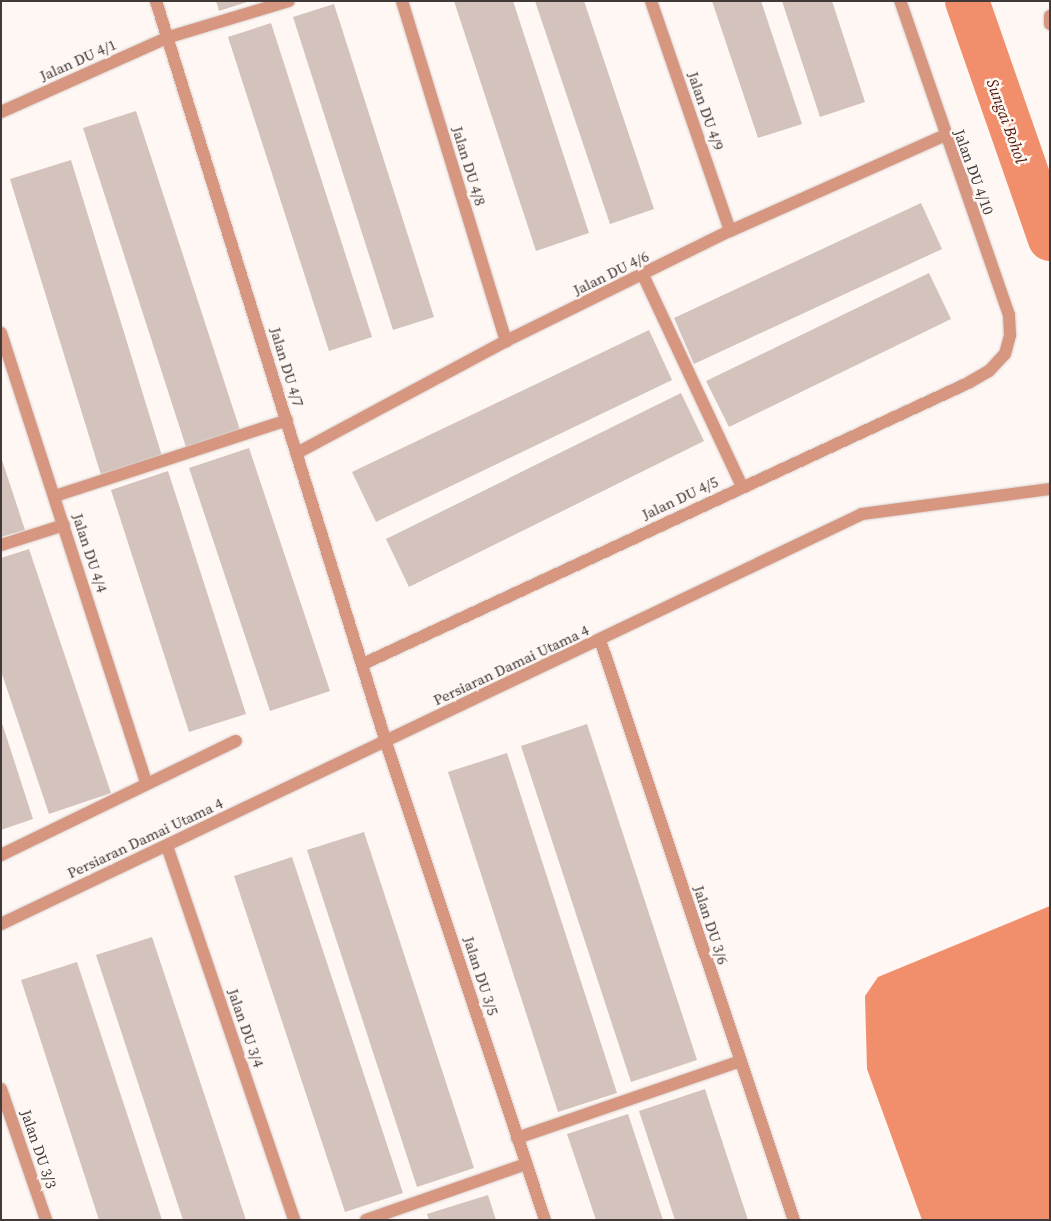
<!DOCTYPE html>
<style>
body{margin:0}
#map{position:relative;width:1051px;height:1221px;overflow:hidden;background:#fef7f4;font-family:"Source Serif 4",serif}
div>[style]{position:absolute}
.water>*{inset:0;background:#f18f6d}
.river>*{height:44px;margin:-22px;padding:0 22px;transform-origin:22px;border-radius:22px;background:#f18f6d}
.building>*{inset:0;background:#d4c2bc}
.roads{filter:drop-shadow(0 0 1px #d8d1ce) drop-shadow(0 0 1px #d8d1ce)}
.service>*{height:12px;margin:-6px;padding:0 6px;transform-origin:6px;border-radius:6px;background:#d69680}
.minor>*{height:12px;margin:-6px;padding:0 6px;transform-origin:6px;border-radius:6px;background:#d69680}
span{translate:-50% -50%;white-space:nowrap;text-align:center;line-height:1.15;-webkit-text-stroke:5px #fef7f4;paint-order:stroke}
.street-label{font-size:15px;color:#413a38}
.water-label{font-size:16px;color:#501400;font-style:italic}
.frame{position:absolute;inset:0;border:2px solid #413a38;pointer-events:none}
</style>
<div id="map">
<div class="water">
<div style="clip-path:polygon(1050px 906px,1050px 1220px,922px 1220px,867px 1069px,865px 996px,878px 977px)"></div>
</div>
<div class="river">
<div style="left:967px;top:1px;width:252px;rotate:70.8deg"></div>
</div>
<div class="building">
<div style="clip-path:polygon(216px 1px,247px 1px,247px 2px,219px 11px)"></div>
<div style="clip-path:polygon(454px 1px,513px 1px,589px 233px,536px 251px)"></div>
<div style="clip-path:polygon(535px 1px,584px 1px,654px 209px,610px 224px)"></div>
<div style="clip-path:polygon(712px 1px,761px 1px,802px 124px,758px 138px)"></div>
<div style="clip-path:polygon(782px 1px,832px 1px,865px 102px,820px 117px)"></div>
<div style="clip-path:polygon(334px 4px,434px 317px,393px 330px,293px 17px)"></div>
<div style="clip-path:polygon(271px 23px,372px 337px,329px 351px,228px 37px)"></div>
<div style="clip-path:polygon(136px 111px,240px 430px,186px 447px,83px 128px)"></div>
<div style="clip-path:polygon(71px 160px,162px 456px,101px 475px,10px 179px)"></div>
<div style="clip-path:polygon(921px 203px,942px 249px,694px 364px,674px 318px)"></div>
<div style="clip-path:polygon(929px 273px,951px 319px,729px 427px,706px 381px)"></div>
<div style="clip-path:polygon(649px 330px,672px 380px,376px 522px,352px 472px)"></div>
<div style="clip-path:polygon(681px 393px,704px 441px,409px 587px,386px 539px)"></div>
<div style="clip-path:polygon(249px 448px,330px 691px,270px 711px,189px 468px)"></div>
<div style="clip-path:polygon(1px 457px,25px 530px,1px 537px)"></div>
<div style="clip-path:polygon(168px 471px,246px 714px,189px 732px,111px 490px)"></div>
<div style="clip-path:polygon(29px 549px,111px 793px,49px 814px,1px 671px,1px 558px)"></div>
<div style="clip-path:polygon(1px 720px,33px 819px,1px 830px)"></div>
<div style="clip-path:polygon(587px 724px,697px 1060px,631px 1082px,521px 746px)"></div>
<div style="clip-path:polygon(507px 753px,617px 1093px,558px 1112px,448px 772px)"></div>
<div style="clip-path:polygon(364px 832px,474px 1168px,417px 1187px,307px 850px)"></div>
<div style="clip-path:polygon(292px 857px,403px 1193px,345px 1212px,234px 876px)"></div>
<div style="clip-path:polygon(152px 937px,246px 1220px,183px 1220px,96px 955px)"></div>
<div style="clip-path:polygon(77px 962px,162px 1220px,99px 1220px,21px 980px)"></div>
<div style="clip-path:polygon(705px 1089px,748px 1220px,675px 1220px,639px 1111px)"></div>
<div style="clip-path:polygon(628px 1114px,663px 1220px,596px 1220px,567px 1134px)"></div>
<div style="clip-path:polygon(488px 1195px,496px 1220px,429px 1220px,427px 1214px)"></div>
</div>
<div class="roads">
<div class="service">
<div style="left:169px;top:37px;width:125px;rotate:-16.7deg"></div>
<div style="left:643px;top:275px;width:233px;rotate:64.9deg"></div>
<div style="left:55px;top:496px;width:244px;rotate:-18.1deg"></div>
<div style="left:1px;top:545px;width:66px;rotate:-17.6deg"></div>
<div style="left:517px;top:1138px;width:234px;rotate:-19deg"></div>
<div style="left:366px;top:1220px;width:170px;rotate:-19.3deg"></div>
</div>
<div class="minor">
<div style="left:156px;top:1px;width:776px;rotate:72.76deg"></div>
<div style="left:386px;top:742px;width:504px;rotate:71.6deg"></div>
<div style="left:402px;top:1px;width:356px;rotate:73deg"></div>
<div style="left:651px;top:1px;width:243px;rotate:71deg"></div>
<div style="left:1050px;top:16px;width:8px;rotate:90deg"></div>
<div style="left:1px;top:112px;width:184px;rotate:-24.1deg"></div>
<div style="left:1px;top:333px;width:473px;rotate:72.1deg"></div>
<div style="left:299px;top:452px;width:235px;rotate:-28.2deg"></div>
<div style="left:506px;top:341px;width:250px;rotate:-26.2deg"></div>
<div style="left:730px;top:231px;width:233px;rotate:-24deg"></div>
<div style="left:600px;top:640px;width:612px;rotate:71.51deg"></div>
<div style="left:363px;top:664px;width:667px;rotate:-24.91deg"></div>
<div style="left:968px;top:383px;width:24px;rotate:-30deg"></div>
<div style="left:989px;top:371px;width:23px;rotate:-47deg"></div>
<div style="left:1005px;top:354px;width:20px;rotate:-75deg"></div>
<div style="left:1010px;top:335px;width:20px;rotate:-93deg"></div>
<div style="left:1009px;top:315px;width:332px;rotate:-109.1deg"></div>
<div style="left:167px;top:846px;width:395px;rotate:71.2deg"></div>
<div style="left:1px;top:855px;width:261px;rotate:-25.9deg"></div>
<div style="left:1px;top:924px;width:954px;rotate:-25.46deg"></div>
<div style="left:862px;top:514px;width:190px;rotate:-7.6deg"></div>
<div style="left:1px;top:1089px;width:139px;rotate:71deg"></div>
</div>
</div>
<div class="street-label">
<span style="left:78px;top:60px;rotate:-24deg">Jalan DU 4/1</span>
<span style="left:706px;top:111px;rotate:71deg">Jalan DU 4/9</span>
<span style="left:469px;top:166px;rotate:73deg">Jalan DU 4/8</span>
<span style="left:974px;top:172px;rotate:70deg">Jalan DU 4/10</span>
<span style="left:611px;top:273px;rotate:-26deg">Jalan DU 4/6</span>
<span style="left:287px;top:367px;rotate:73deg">Jalan DU 4/7</span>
<span style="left:680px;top:498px;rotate:-25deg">Jalan DU 4/5</span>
<span style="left:90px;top:553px;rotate:72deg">Jalan DU 4/4</span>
<span style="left:511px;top:665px;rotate:-25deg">Persiaran Damai Utama 4</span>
<span style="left:145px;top:838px;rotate:-25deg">Persiaran Damai Utama 4</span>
<span style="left:711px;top:925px;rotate:72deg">Jalan DU 3/6</span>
<span style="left:481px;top:976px;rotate:72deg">Jalan DU 3/5</span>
<span style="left:246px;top:1028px;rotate:71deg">Jalan DU 3/4</span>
<span style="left:39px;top:1149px;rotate:71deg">Jalan DU 3/3</span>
</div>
<div class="water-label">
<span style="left:1007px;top:121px;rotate:70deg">Sungai Bohol</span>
</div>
<div class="frame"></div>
</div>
